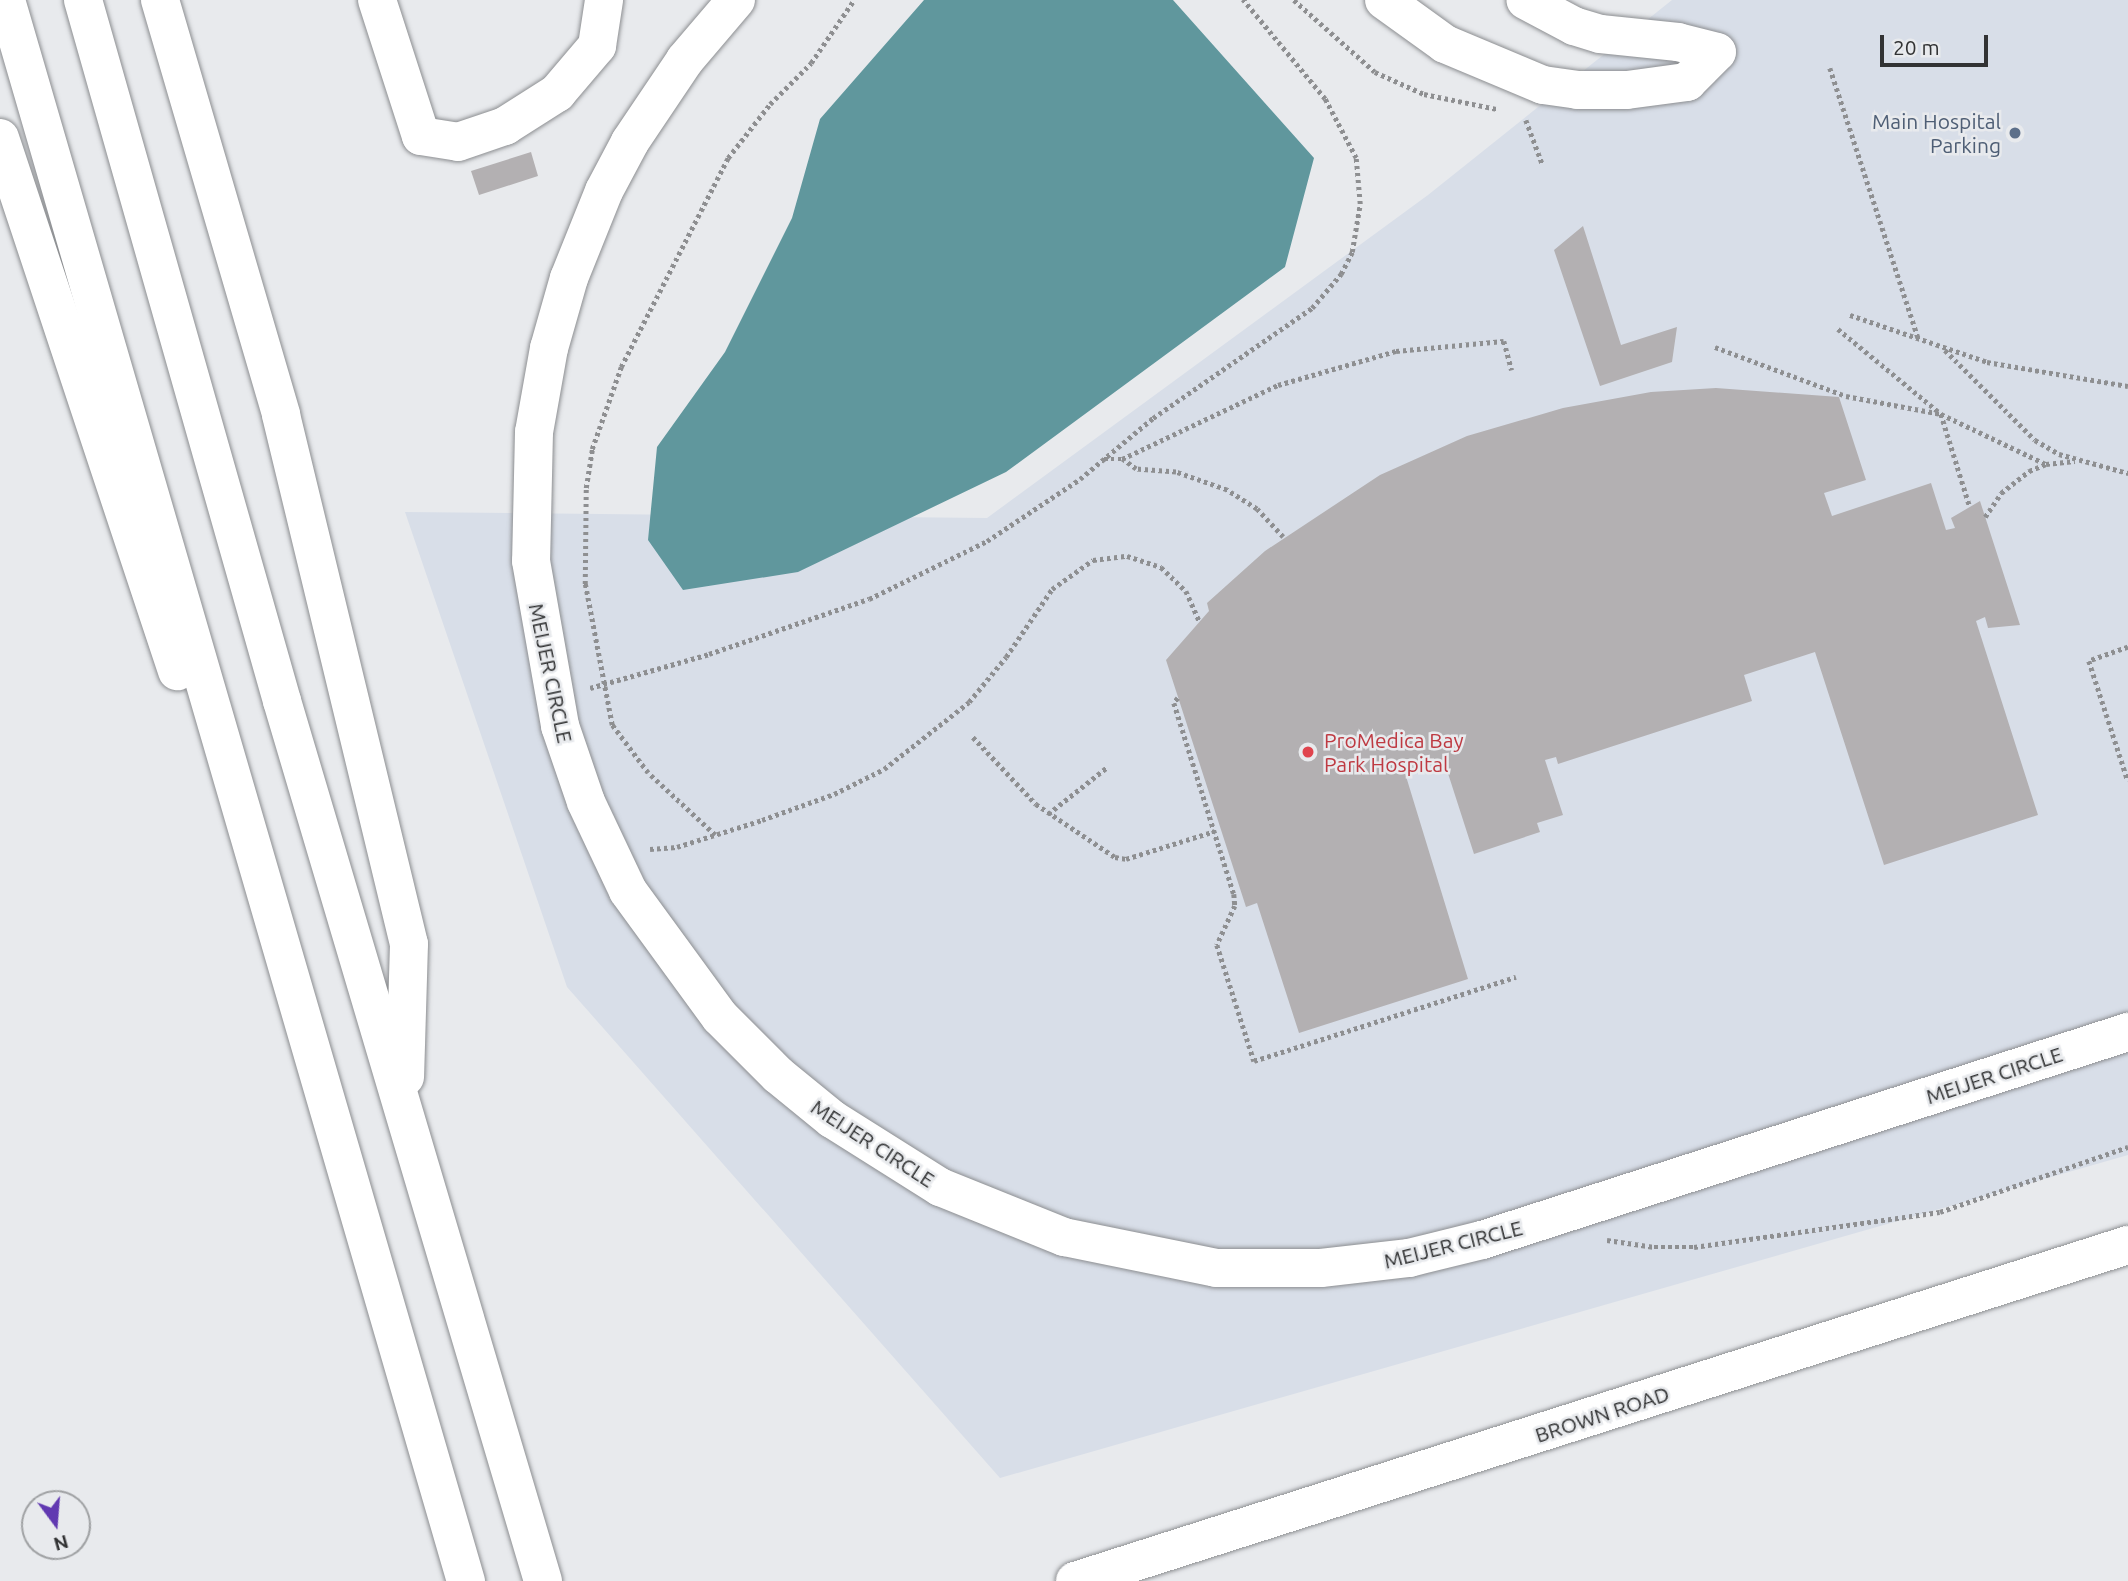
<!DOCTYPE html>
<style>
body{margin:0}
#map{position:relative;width:2128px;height:1581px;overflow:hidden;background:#e8eaed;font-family:Ubuntu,sans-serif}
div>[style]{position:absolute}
.built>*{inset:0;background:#d8dee8}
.water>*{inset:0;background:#60979d}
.building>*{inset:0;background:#b3b0b2}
.path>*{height:4.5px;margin-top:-2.25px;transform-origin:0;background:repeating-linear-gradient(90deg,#8e8f91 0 3.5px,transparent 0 7px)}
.roads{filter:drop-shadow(0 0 2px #8c8e91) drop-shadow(0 0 2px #8c8e91)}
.minor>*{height:38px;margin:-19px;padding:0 19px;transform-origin:19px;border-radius:19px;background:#fff}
.highway>*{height:38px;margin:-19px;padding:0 19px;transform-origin:19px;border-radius:19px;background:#fff}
.dots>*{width:19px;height:19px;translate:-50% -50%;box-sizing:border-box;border:4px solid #e8eaed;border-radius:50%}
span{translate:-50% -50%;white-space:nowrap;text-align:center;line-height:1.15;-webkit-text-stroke:5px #e8eaed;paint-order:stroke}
.service-label{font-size:21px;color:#4e5e75}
.right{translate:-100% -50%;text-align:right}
.street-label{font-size:21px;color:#323334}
.health-label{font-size:21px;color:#be3a42}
.left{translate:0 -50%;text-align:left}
.north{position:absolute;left:21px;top:1490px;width:70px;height:70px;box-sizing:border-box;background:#e8eaed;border:2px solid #9fa1a3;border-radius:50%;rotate:164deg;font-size:19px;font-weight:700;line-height:28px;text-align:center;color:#323334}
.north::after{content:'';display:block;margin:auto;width:24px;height:32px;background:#6139b1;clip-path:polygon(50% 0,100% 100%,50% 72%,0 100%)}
.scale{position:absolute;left:1880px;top:35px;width:108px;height:32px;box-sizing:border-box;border:4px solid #323334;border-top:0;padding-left:9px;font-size:21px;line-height:24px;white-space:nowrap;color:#323334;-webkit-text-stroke:5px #e8eaed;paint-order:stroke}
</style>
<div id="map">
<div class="built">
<div style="clip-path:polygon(1672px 0,2128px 0,2128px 1155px,1000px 1478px,567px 987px,405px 512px,987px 518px,1428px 195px)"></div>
</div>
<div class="water">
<div style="clip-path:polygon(924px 0,1173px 0,1314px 158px,1285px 267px,1006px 472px,798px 572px,683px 590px,648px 540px,657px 447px,725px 352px,792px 218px,820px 119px)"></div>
</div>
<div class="building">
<div style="clip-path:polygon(531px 152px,538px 176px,479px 195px,471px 171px)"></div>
<div style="clip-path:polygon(1583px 226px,1621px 345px,1677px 327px,1672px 362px,1600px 386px,1554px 250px)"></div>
<div style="clip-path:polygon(1716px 388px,1839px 397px,1866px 480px,1824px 493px,1832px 516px,1931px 483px,1946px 530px,1955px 528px,1951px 518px,1980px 501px,2020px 625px,1988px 628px,1985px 617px,1976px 621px,2038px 815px,1884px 865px,1815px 652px,1744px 675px,1752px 701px,1558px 764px,1556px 757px,1545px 760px,1563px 815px,1537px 823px,1540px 832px,1474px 854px,1444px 761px,1405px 773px,1468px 979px,1299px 1033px,1257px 903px,1246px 907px,1166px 660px,1209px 611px,1207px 603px,1265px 551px,1380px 475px,1467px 436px,1563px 408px,1651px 392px)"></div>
</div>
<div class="path">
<div style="left:1294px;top:0;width:108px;rotate:41.6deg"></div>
<div style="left:1375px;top:72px;width:54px;rotate:24.2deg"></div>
<div style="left:1424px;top:94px;width:75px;rotate:11.6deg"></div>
<div style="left:1830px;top:68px;width:286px;rotate:71.9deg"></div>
<div style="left:1526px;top:120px;width:46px;rotate:69.6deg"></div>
<div style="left:1850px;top:315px;width:145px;rotate:18.9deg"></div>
<div style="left:1987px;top:362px;width:143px;rotate:9.7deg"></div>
<div style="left:1838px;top:329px;width:134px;rotate:39.5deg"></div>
<div style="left:1941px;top:414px;width:116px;rotate:25.5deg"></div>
<div style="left:1715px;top:347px;width:140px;rotate:20.5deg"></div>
<div style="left:1846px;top:396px;width:97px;rotate:10.7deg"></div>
<div style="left:1941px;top:414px;width:97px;rotate:72.7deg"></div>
<div style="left:1945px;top:350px;width:127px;rotate:45deg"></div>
<div style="left:2035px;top:440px;width:28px;rotate:30deg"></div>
<div style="left:2059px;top:454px;width:72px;rotate:15.4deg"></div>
<div style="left:1104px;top:459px;width:18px"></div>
<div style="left:1985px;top:517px;width:29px;rotate:-56deg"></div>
<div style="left:2001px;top:493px;width:36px;rotate:-38deg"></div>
<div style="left:2029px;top:471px;width:18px;rotate:-22deg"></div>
<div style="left:2046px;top:464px;width:29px;rotate:-6deg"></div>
<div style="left:1283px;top:537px;width:38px;rotate:-133deg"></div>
<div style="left:1257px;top:509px;width:36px;rotate:-148deg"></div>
<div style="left:1227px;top:490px;width:54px;rotate:-160.6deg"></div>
<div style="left:1176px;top:472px;width:40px;rotate:-175.7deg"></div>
<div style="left:1136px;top:469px;width:17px;rotate:-144deg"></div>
<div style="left:1122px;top:459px;width:173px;rotate:-25.4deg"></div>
<div style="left:1278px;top:385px;width:123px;rotate:-16.1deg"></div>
<div style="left:1396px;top:351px;width:108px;rotate:-5.3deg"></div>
<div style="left:1504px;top:341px;width:30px;rotate:75deg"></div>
<div style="left:2128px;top:647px;width:41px;rotate:160.3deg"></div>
<div style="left:2089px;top:661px;width:126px;rotate:72deg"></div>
<div style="left:590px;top:688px;width:124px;rotate:-15.9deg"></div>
<div style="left:709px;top:654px;width:169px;rotate:-19deg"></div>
<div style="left:869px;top:599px;width:131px;rotate:-26.2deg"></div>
<div style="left:987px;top:541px;width:112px;rotate:-33.7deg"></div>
<div style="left:1080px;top:479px;width:95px;rotate:-39.9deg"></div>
<div style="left:1153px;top:418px;width:193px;rotate:-34.7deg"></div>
<div style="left:1312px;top:308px;width:45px;rotate:-49.5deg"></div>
<div style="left:1341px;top:274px;width:25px;rotate:-63deg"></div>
<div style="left:1352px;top:252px;width:49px;rotate:-80.5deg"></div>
<div style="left:1360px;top:204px;width:46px;rotate:-95deg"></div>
<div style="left:1356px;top:158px;width:67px;rotate:-117.7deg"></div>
<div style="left:1325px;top:99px;width:129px;rotate:-129.6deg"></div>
<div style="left:1178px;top:698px;width:6px;rotate:129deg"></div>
<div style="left:1174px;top:703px;width:200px;rotate:72.6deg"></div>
<div style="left:1234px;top:894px;width:12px;rotate:85deg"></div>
<div style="left:1235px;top:906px;width:43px;rotate:114.8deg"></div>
<div style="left:1217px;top:945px;width:122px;rotate:72.3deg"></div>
<div style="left:1254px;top:1061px;width:275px;rotate:-17.8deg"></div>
<div style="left:973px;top:737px;width:92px;rotate:46.8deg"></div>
<div style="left:1036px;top:804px;width:95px;rotate:33.9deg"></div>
<div style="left:1115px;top:857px;width:11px;rotate:10deg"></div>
<div style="left:1126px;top:859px;width:93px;rotate:-17.5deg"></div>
<div style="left:1048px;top:814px;width:74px;rotate:-38.4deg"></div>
<div style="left:715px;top:835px;width:91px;rotate:-137.2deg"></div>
<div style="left:648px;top:773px;width:60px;rotate:-126.9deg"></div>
<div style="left:612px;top:725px;width:144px;rotate:-100.8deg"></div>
<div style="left:585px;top:584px;width:96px;rotate:-89.4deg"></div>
<div style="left:586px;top:488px;width:39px;rotate:-81deg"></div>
<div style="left:592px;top:449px;width:87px;rotate:-70.5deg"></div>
<div style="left:621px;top:367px;width:235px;rotate:-62.9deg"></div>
<div style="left:728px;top:158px;width:68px;rotate:-52.1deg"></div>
<div style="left:770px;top:104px;width:58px;rotate:-45deg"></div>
<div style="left:811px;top:63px;width:76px;rotate:-55.7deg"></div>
<div style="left:650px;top:849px;width:27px;rotate:-4deg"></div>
<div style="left:677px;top:847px;width:89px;rotate:-17.6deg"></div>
<div style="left:762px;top:820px;width:77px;rotate:-19.9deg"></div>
<div style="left:834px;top:794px;width:56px;rotate:-26.6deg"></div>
<div style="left:884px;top:769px;width:108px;rotate:-38.2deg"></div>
<div style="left:969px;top:702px;width:58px;rotate:-50.6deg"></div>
<div style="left:1006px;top:657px;width:82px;rotate:-55.9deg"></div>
<div style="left:1052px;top:589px;width:50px;rotate:-35.3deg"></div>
<div style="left:1093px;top:560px;width:34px;rotate:-7deg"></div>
<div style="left:1127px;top:556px;width:36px;rotate:18deg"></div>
<div style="left:1161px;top:567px;width:35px;rotate:44deg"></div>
<div style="left:1186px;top:591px;width:34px;rotate:66deg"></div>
<div style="left:1607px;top:1240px;width:48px;rotate:8.5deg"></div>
<div style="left:1654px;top:1247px;width:40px"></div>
<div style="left:1694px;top:1247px;width:248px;rotate:-8.1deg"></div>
<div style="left:1940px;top:1212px;width:199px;rotate:-19.1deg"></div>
</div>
<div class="roads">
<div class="minor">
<div style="left:377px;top:0;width:143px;rotate:72.1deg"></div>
<div style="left:421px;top:136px;width:37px;rotate:9deg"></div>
<div style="left:458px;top:142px;width:50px;rotate:-18.8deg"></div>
<div style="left:505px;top:126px;width:62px;rotate:-32.4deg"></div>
<div style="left:557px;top:93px;width:62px;rotate:-49.6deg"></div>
<div style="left:597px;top:46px;width:47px;rotate:-81.3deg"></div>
<div style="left:736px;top:0;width:79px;rotate:130.4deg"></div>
<div style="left:685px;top:60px;width:99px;rotate:123.9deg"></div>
<div style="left:630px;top:142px;width:55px;rotate:118deg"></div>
<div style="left:604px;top:191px;width:94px;rotate:111.9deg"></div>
<div style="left:569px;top:278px;width:73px;rotate:105.9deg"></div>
<div style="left:549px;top:348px;width:85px;rotate:100.1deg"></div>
<div style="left:534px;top:432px;width:129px;rotate:91.3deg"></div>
<div style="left:531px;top:561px;width:168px;rotate:80deg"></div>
<div style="left:560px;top:726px;width:80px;rotate:71.1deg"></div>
<div style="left:586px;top:802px;width:98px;rotate:64.7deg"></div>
<div style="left:628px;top:891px;width:156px;rotate:53.9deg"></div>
<div style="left:720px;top:1017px;width:82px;rotate:45deg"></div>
<div style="left:778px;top:1075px;width:70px;rotate:39.2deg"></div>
<div style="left:832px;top:1119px;width:128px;rotate:32.2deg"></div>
<div style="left:940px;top:1187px;width:134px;rotate:22deg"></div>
<div style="left:1064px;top:1237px;width:155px;rotate:11.5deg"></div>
<div style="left:1216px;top:1268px;width:105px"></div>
<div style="left:1321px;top:1268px;width:89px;rotate:-6.5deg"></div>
<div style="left:1409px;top:1258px;width:75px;rotate:-13.9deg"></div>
<div style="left:1482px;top:1240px;width:679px;rotate:-17.85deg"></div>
<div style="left:1384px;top:0;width:75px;rotate:35.8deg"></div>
<div style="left:1445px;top:44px;width:106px;rotate:22.7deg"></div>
<div style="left:1543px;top:85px;width:34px;rotate:8deg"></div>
<div style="left:1577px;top:90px;width:50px"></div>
<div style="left:1627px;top:90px;width:61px;rotate:-7.6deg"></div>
<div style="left:1687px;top:82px;width:42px;rotate:-45deg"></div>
<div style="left:1717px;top:52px;width:40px;rotate:-165.6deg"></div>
<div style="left:1678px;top:42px;width:78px;rotate:-174.1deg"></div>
<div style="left:1600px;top:34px;width:27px;rotate:-163deg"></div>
<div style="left:1574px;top:26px;width:55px;rotate:-152deg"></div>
<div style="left:1075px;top:1581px;width:1105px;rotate:-17.7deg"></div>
</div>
<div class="highway">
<div style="left:6px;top:0;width:1647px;rotate:73.78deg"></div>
<div style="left:83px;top:0;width:729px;rotate:74.15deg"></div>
<div style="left:282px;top:701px;width:918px;rotate:73.48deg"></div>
<div style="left:160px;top:0;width:432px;rotate:73.7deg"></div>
<div style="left:281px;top:415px;width:544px;rotate:76.4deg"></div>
<div style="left:409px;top:944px;width:133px;rotate:91.7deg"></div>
<div style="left:0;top:138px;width:562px;rotate:71.63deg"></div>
</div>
</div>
<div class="dots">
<div style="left:2015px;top:133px;background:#5c6f8a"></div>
<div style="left:1308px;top:752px;background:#e0444e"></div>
</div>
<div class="service-label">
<span class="right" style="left:2001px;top:133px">Main Hospital<br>Parking</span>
</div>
<div class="street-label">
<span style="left:551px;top:673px;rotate:78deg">MEIJER CIRCLE</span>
<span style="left:1994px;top:1075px;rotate:-18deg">MEIJER CIRCLE</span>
<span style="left:873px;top:1143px;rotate:33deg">MEIJER CIRCLE</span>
<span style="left:1453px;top:1244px;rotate:-14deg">MEIJER CIRCLE</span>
<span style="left:1602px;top:1414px;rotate:-18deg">BROWN ROAD</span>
</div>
<div class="health-label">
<span class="left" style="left:1324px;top:752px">ProMedica Bay<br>Park Hospital</span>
</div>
<div class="north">N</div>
<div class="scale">20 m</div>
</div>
